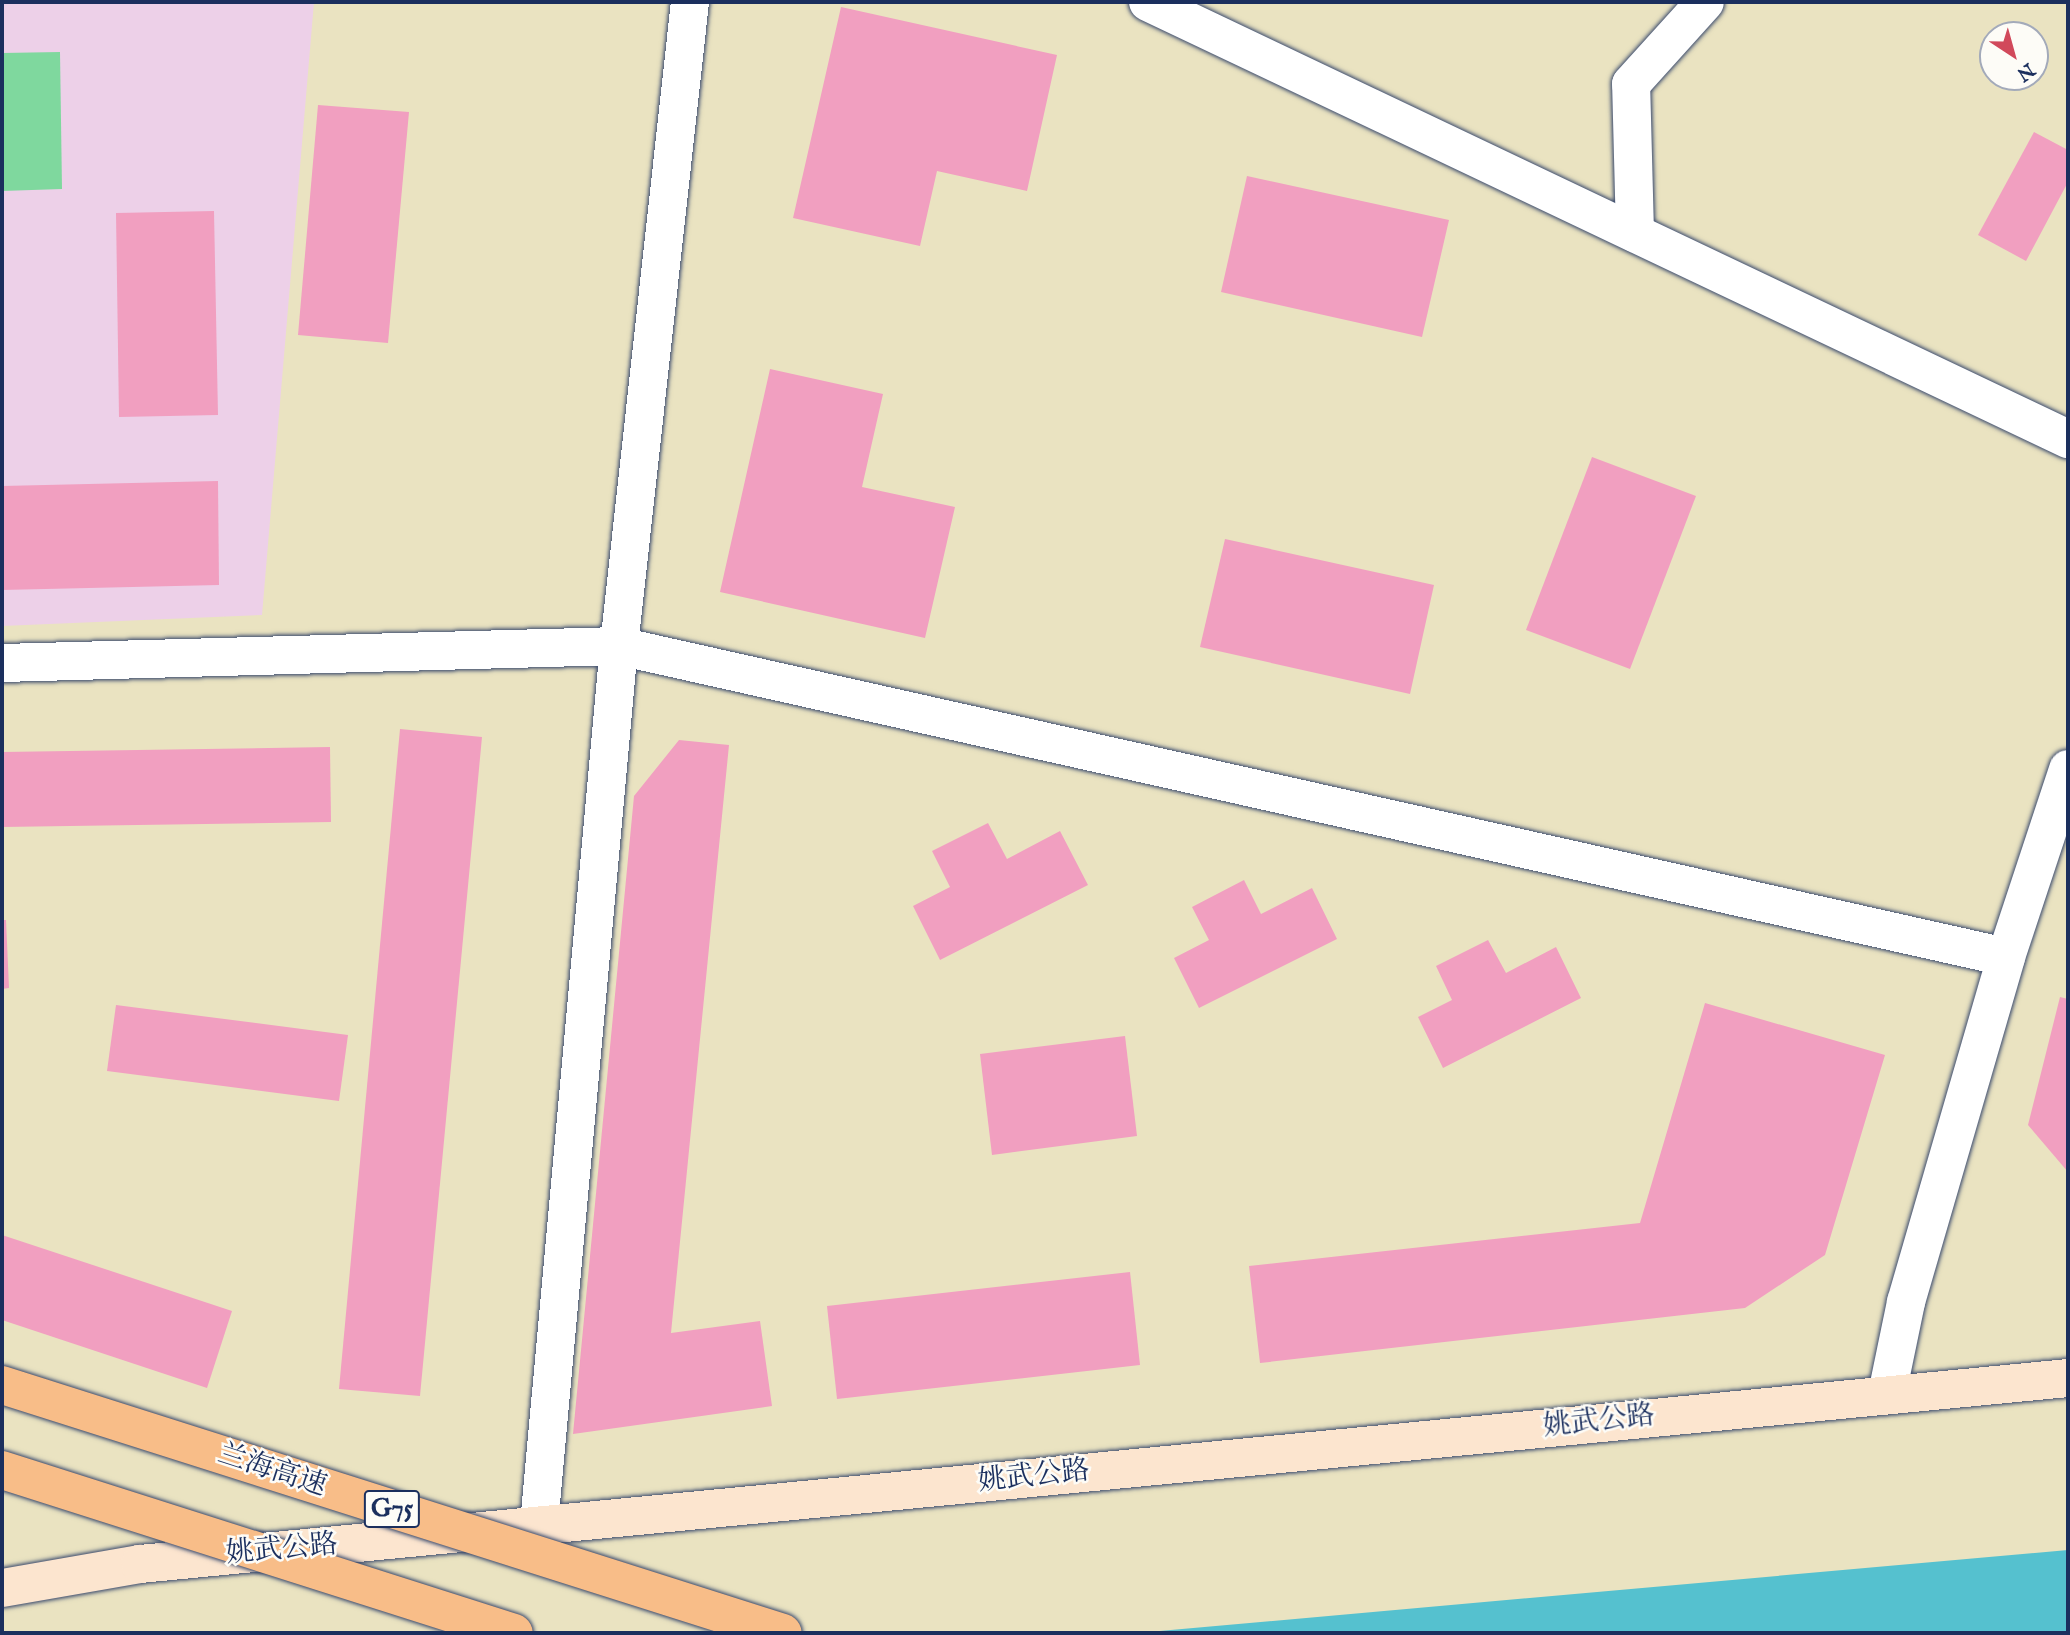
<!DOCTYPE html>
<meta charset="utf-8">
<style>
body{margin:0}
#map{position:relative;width:2070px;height:1635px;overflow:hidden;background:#eae3c1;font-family:"IM FELL English","Noto Serif SC",serif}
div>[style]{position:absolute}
.built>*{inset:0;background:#edd0e8}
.green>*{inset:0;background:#7fd89e}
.water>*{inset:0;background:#55c1cf}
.building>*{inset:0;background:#f19fc0}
.roads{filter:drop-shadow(0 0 2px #3a4a6d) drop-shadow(0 0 2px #3a4a6d)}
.minor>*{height:38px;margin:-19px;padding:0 19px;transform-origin:19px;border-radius:19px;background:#fff}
.tertiary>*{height:38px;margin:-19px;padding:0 19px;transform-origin:19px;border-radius:19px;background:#fff}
.secondary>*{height:38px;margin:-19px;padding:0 19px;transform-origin:19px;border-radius:19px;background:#fce5cf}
.bridges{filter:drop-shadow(0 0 2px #3a4a6d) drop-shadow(0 0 2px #3a4a6d)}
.motorway-bridge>*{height:38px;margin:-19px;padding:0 19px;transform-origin:19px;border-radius:19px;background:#f8bd88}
span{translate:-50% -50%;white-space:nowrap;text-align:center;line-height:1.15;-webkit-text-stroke:5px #fdfcf7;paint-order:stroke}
.shield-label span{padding:2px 5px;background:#fdfcf7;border:2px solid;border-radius:5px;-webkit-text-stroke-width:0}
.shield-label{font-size:26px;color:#1b2f5e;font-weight:700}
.street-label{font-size:28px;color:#1b2f5e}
.frame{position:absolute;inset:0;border:4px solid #1b2f5e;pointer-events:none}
.north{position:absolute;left:1979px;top:21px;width:70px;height:70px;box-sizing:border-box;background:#fdfcf7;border:2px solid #a3aaba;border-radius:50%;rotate:144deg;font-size:19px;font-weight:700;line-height:28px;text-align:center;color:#1b2f5e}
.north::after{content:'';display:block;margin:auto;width:24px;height:32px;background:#d1495b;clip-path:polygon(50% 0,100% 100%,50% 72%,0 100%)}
</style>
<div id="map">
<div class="built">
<div style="clip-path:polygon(2px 2px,314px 2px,262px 615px,2px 626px)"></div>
</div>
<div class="green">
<div style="clip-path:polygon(60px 52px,62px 189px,2px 191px,2px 53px)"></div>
</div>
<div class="water">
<div style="clip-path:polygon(2068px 1550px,2068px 1633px,1137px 1633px)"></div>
</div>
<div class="building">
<div style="clip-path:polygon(841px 7px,1057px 55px,1027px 191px,937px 171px,920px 246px,793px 218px)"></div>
<div style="clip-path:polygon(318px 105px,409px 112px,388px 343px,298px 335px)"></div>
<div style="clip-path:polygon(2034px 132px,2068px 150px,2068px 182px,2026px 261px,1978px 235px)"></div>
<div style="clip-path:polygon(1247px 176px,1449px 220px,1422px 337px,1221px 292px)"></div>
<div style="clip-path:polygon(214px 211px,218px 415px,119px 417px,116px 213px)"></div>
<div style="clip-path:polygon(770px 369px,883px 394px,862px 487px,955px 507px,925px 638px,720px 592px)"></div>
<div style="clip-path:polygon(1592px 457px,1696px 496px,1630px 669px,1526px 630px)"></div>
<div style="clip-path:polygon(218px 481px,219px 585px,2px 590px,2px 486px)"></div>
<div style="clip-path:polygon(1225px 539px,1434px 585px,1410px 694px,1200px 647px)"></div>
<div style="clip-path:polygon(400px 729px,482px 737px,420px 1396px,339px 1389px)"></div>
<div style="clip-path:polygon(679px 740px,729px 745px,671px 1333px,760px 1321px,772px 1406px,573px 1434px,634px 796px)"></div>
<div style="clip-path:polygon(330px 747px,331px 822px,2px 827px,2px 752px)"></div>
<div style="clip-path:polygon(988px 823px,1007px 859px,1060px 831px,1088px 885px,940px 960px,913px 906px,950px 887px,932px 851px)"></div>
<div style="clip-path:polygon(1244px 880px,1261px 914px,1312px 888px,1337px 939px,1199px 1008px,1174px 958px,1209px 940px,1192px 907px)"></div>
<div style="clip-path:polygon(2px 920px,6px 920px,9px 988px,2px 989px)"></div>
<div style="clip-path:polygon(1488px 940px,1506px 973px,1556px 947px,1581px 998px,1443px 1068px,1418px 1017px,1452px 1000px,1436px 966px)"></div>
<div style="clip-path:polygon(2060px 997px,2068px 999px,2068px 1172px,2028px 1125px)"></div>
<div style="clip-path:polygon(1705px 1003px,1885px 1055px,1825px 1255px,1745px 1308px,1260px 1363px,1249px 1266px,1640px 1223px)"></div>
<div style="clip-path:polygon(116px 1005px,348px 1035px,339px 1101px,107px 1071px)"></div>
<div style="clip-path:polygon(1125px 1036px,1137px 1136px,992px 1155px,980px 1054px)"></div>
<div style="clip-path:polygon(2px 1235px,232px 1311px,207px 1388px,2px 1320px)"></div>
<div style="clip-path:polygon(1130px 1272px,1140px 1365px,837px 1399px,827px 1306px)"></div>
</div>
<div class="roads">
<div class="minor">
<div style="left:1635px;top:233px;width:149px;rotate:-91.5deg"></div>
<div style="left:1631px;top:84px;width:110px;rotate:-47.9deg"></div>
<div style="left:2px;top:663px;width:617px;rotate:-1.58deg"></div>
<div style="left:619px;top:646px;width:1421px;rotate:12.64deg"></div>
<div style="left:539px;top:1525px;width:883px;rotate:-84.8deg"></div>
<div style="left:619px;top:646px;width:648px;rotate:-83.71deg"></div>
</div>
<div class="tertiary">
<div style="left:1148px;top:2px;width:1019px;rotate:25.41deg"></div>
<div style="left:1887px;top:1394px;width:94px;rotate:-78.3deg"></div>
<div style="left:1906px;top:1302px;width:359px;rotate:-73.8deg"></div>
<div style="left:2006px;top:957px;width:198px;rotate:-71.7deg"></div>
</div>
<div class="secondary">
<div style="left:2px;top:1588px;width:140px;rotate:-9.9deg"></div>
<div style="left:140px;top:1564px;width:1937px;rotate:-5.51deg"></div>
</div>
</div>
<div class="bridges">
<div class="motorway-bridge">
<div style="left:2px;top:1385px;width:819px;rotate:17.62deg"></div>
<div style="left:2px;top:1470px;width:537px;rotate:17.66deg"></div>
</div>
</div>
<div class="shield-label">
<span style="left:392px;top:1509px">G75</span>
</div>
<div class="street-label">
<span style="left:1599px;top:1422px;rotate:-6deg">姚武公路</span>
<span style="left:272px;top:1471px;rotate:18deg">兰海高速</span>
<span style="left:1034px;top:1477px;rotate:-6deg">姚武公路</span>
<span style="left:282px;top:1550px;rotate:-5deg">姚武公路</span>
</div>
<div class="frame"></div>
<div class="north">N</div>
</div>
